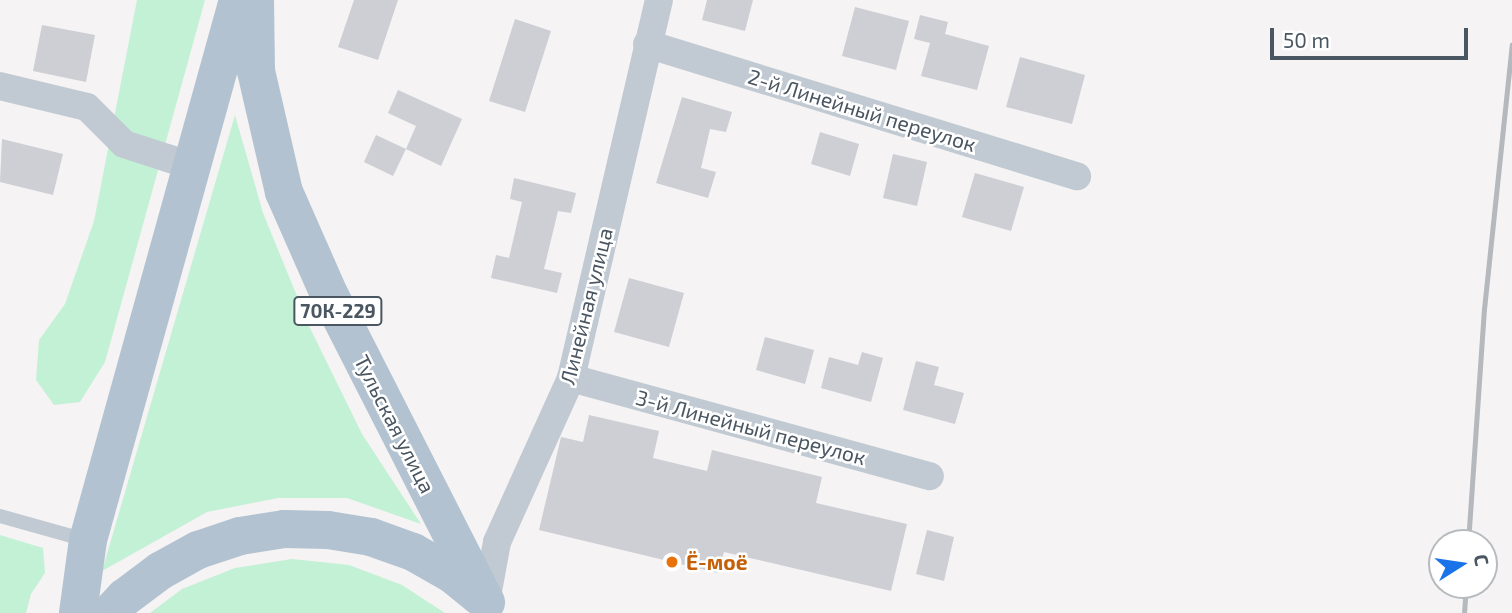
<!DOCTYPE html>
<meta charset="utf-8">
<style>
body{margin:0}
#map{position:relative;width:1512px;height:613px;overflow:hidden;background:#f5f3f3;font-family:"Exo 2",sans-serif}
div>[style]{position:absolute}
.green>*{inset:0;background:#c3f1d5}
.building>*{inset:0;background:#cdcfd5}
.service>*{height:14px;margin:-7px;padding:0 7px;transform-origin:7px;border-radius:7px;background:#c1cad2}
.minor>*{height:28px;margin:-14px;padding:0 14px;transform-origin:14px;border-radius:14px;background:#c1cad2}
.primary>*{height:38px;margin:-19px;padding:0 19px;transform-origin:19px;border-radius:19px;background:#b3c2d1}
.rail>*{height:5px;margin:-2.5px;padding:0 2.5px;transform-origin:2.5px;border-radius:2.5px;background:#b5b8bd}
.dots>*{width:19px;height:19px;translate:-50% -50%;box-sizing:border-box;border:4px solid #fff;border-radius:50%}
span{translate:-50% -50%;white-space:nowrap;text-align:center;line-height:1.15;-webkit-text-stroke:5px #fff;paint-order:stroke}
.shield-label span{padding:2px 5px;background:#fff;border:2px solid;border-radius:5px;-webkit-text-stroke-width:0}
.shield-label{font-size:19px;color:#4a5661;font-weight:700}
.street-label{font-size:21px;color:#4a5661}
.food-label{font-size:21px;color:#c56008;font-weight:700}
.left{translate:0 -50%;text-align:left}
.north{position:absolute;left:1428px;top:529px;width:70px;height:70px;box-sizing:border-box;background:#fff;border:2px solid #b7bbc0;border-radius:50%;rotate:78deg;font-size:19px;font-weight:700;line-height:28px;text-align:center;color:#4a5661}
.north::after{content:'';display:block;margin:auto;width:24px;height:32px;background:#1a73e8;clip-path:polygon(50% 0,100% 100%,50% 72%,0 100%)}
.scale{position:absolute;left:1270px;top:28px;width:198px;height:32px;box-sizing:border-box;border:4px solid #4a5661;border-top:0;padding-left:9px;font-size:21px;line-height:24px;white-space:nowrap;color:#4a5661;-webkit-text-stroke:5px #fff;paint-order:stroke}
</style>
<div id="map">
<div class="green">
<div style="clip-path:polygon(137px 0,205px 0,105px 362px,80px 402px,54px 405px,36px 380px,39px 340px,65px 304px,94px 221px)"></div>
<div style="clip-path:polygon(235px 115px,263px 213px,310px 328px,362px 434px,421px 524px,347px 498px,278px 498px,207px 512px,102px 571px)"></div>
<div style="clip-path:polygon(0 535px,43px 548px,45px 573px,31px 594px,26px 613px,0 613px)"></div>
<div style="clip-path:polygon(292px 559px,349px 565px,402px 585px,445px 613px,150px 613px,182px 589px,235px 568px)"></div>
</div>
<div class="building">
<div style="clip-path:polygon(354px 0,398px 0,378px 60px,338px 47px)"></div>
<div style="clip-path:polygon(707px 0,753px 0,745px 31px,702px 20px)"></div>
<div style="clip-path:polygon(855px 7px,909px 21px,896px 70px,842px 56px)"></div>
<div style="clip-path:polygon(920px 15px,948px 22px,945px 34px,989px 46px,977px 90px,921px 76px,930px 43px,914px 39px)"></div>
<div style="clip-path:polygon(515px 19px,551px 31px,525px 112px,489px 101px)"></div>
<div style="clip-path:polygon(42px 25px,95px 35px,86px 82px,33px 71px)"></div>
<div style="clip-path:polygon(1020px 57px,1085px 75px,1072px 124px,1006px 107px)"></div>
<div style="clip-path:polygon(398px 90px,462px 119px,441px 166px,406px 149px,416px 126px,388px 113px)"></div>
<div style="clip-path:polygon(682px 97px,732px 112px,726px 132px,710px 129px,701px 168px,716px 172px,708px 198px,656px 183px)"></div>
<div style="clip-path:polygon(820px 132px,859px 144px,850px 176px,811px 164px)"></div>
<div style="clip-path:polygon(376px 135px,406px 149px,393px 176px,364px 162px)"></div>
<div style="clip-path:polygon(2px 139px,63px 154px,53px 195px,0 182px)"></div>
<div style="clip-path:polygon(893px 154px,927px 162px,917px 206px,883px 198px)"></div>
<div style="clip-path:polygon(975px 173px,1024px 187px,1011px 231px,962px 217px)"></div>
<div style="clip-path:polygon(514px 178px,576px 193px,571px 213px,558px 211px,544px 269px,562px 273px,557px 293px,491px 278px,496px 255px,509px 258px,522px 202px,510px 199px)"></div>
<div style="clip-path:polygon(629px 278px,684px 293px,669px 347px,614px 332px)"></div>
<div style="clip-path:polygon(765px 337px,814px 350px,805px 384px,756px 370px)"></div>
<div style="clip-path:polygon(862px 352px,883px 358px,871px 402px,821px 388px,829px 357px,858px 365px)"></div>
<div style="clip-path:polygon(916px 361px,939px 367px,934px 385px,964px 393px,955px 424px,903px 410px)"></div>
<div style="clip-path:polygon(589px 415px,659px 431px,653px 458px,707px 471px,712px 450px,822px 477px,816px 503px,907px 524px,891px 591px,724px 552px,718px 573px,539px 530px,561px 437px,583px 442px)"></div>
<div style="clip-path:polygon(927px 530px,954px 537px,944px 581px,916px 574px)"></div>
</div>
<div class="service">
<div style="left:0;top:516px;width:89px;rotate:15.6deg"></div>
</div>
<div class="minor">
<div style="left:647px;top:44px;width:450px;rotate:17.1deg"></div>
<div style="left:0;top:86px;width:89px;rotate:13.6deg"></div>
<div style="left:87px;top:107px;width:52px;rotate:45deg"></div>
<div style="left:124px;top:144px;width:71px;rotate:17.9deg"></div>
<div style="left:571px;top:378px;width:372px;rotate:15.3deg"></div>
<div style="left:486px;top:602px;width:61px;rotate:-79.6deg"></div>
<div style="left:497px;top:542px;width:180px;rotate:-65.7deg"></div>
<div style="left:571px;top:378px;width:388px;rotate:-76.9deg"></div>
</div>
<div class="primary">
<div style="left:255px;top:0;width:71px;rotate:89.2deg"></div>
<div style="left:256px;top:71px;width:124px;rotate:77deg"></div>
<div style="left:284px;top:192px;width:111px;rotate:66.2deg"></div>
<div style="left:329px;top:294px;width:346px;rotate:63deg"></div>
<div style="left:78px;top:613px;width:74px;rotate:-82.2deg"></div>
<div style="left:88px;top:540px;width:560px;rotate:-74.48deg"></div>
<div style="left:110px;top:613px;width:21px;rotate:-47deg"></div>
<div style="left:124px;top:598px;width:45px;rotate:-36.9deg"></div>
<div style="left:160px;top:571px;width:43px;rotate:-28.9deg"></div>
<div style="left:198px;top:550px;width:44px;rotate:-18.4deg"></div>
<div style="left:240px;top:536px;width:45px;rotate:-9deg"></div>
<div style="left:284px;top:529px;width:44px;rotate:1.3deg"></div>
<div style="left:328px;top:530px;width:44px;rotate:9.2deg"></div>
<div style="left:371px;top:537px;width:45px;rotate:19.7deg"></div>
<div style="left:413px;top:552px;width:45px;rotate:29.4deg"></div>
<div style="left:452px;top:574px;width:36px;rotate:39deg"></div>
</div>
<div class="rail">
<div style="left:1468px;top:543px;width:235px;rotate:-86.1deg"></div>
<div style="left:1484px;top:309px;width:266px;rotate:-84deg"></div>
<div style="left:1464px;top:613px;width:28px;rotate:-86deg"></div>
</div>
<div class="dots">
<div style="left:672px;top:562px;background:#e8710a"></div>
</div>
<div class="shield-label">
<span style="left:338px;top:311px">70К-229</span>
</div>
<div class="street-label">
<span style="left:862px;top:110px;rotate:17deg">2-й Линейный переулок</span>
<span style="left:586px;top:306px;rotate:-76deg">Линейная улица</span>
<span style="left:395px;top:424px;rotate:63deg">Тульская улица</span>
<span style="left:751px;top:427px;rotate:15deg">3-й Линейный переулок</span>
</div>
<div class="food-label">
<span class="left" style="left:686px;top:562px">Ё-моё</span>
</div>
<div class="north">С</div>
<div class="scale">50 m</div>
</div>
